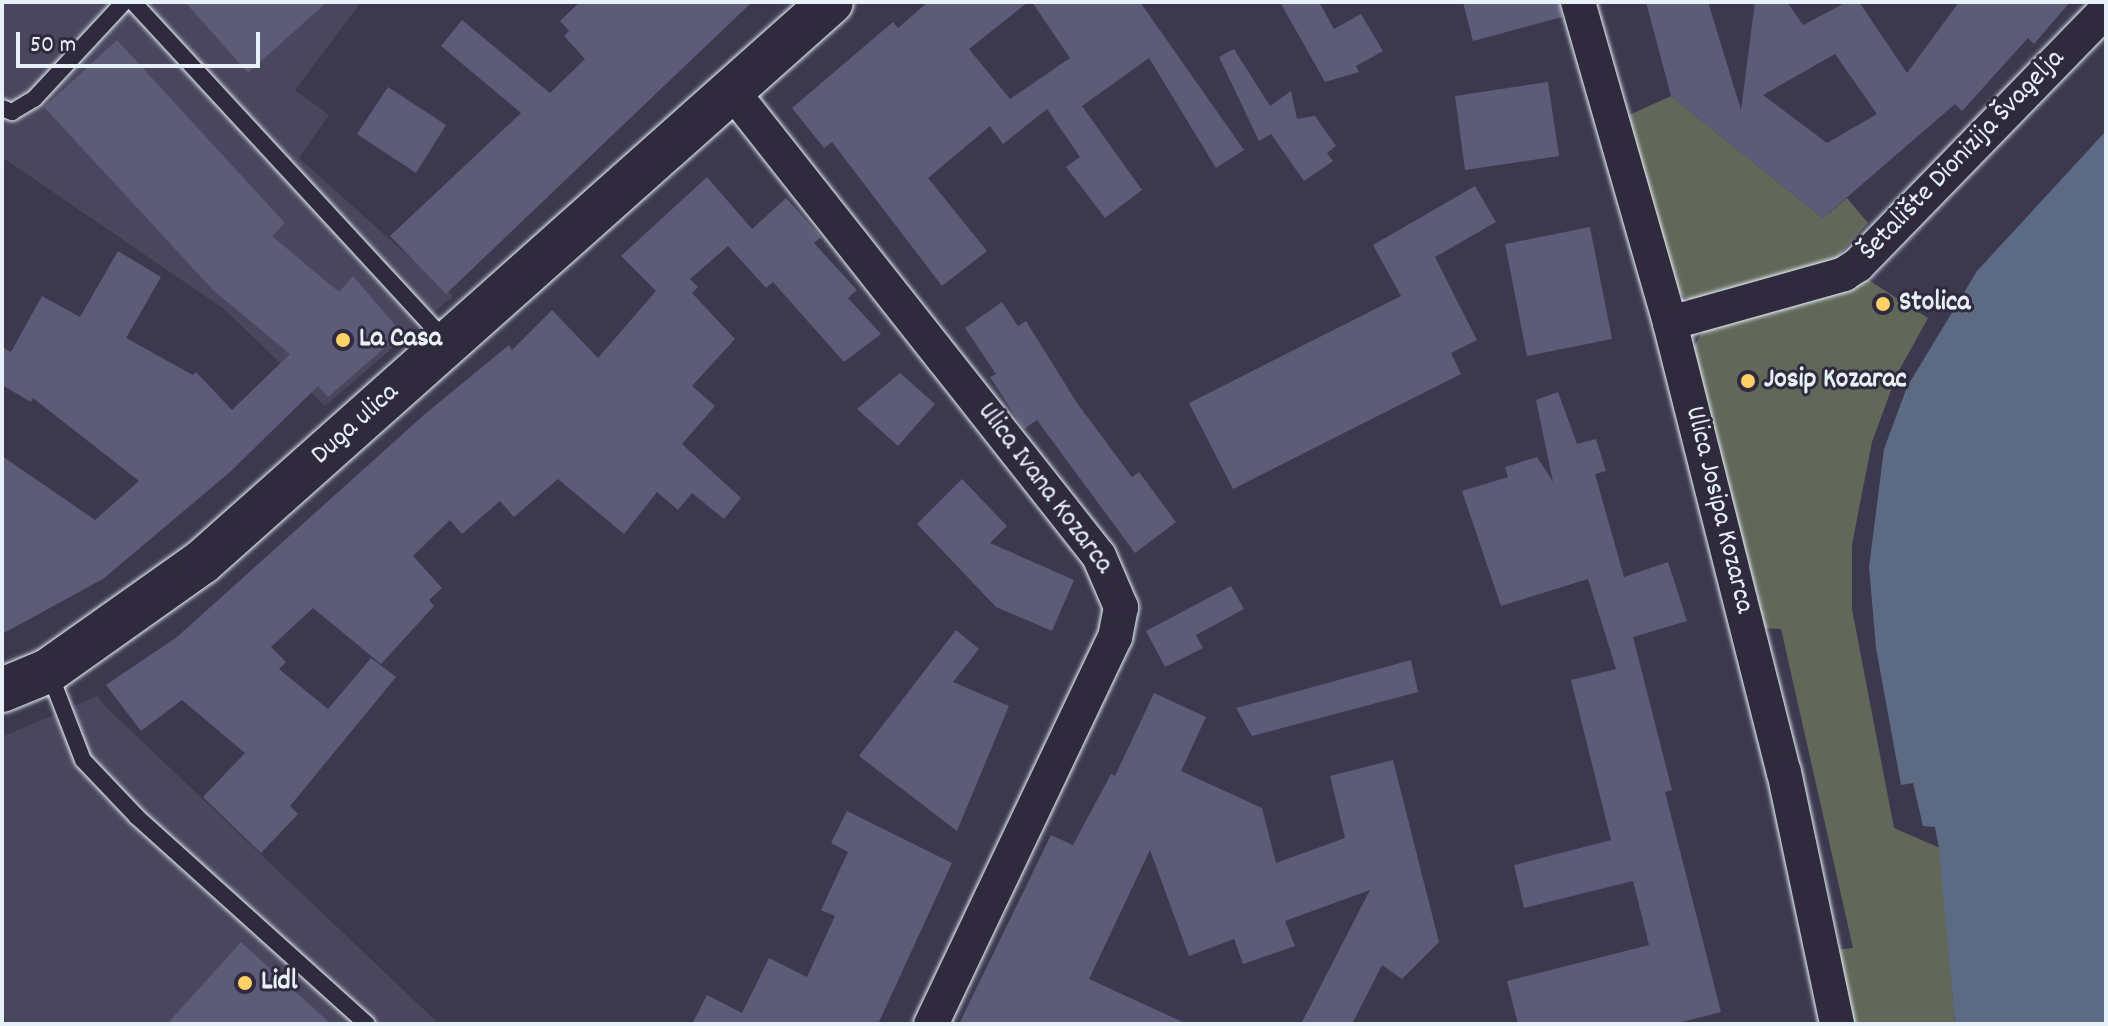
<!DOCTYPE html>
<meta charset="utf-8">
<style>
body{margin:0}
#map{position:relative;width:2108px;height:1026px;overflow:hidden;background:#3c394f;font-family:Dekko,sans-serif}
div>[style]{position:absolute}
.built>*{inset:0;background:#49465e}
.green>*{inset:0;background:#616759}
.water>*{inset:0;background:#5d6a84}
.building>*{inset:0;background:#5c5b78}
.roads{filter:drop-shadow(0 0 2px #e8f1f8) drop-shadow(0 0 2px #e8f1f8)}
.service>*{height:16px;margin:-8px;padding:0 8px;transform-origin:8px;border-radius:8px;background:#2f2a3d}
.minor>*{height:34px;margin:-17px;padding:0 17px;transform-origin:17px;border-radius:17px;background:#2f2a3d}
.secondary>*{height:44px;margin:-22px;padding:0 22px;transform-origin:22px;border-radius:22px;background:#2f2a3d}
.dots>*{width:22px;height:22px;translate:-50% -50%;box-sizing:border-box;border:4px solid #2f2a3d;border-radius:50%}
span{translate:-50% -50%;white-space:nowrap;text-align:center;line-height:1.15;-webkit-text-stroke:6px #2f2a3d;paint-order:stroke}
.street-label{font-size:28px;color:#e8f1f8}
.poi-label{font-size:28px;color:#e8f1f8;font-weight:700}
.left{translate:0 -50%;text-align:left}
.frame{position:absolute;inset:0;border:4px solid #e8f1f8;pointer-events:none}
.scale{position:absolute;left:16px;top:32px;width:244px;height:36px;box-sizing:border-box;border:4px solid #e8f1f8;border-top:0;padding-left:10px;font-size:24px;line-height:28px;white-space:nowrap;color:#e8f1f8;-webkit-text-stroke:6px #2f2a3d;paint-order:stroke}
</style>
<div id="map">
<div class="built">
<div style="clip-path:polygon(2px 2px,361px 2px,295px 90px,329px 115px,299px 158px,453px 296px,325px 406px,224px 309px,2px 157px)"></div>
<div style="clip-path:polygon(97px 696px,107px 708px,439px 1024px,2px 1024px,2px 737px)"></div>
</div>
<div class="green">
<div style="clip-path:polygon(1671px 96px,1823px 218px,1847px 198px,1868px 223px,1833px 262px,1693px 301px,1684px 297px,1677px 290px,1627px 116px)"></div>
<div style="clip-path:polygon(1862px 276px,1928px 318px,1897px 374px,1872px 442px,1852px 545px,1852px 609px,1894px 828px,1940px 848px,1955px 1024px,1849px 1024px,1833px 950px,1853px 948px,1781px 629px,1760px 628px,1693px 348px,1705px 327px)"></div>
</div>
<div class="water">
<div style="clip-path:polygon(2106px 131px,2106px 1024px,1955px 1024px,1939px 848px,1935px 827px,1923px 826px,1913px 783px,1901px 785px,1876px 648px,1869px 567px,1884px 449px,1907px 387px,1977px 271px)"></div>
</div>
<div class="building">
<div style="clip-path:polygon(185px 2px,327px 2px,248px 73px)"></div>
<div style="clip-path:polygon(580px 2px,752px 2px,446px 294px,390px 236px,521px 113px,441px 46px,462px 20px,550px 93px,585px 59px,564px 36px,569px 31px,560px 21px)"></div>
<div style="clip-path:polygon(928px 2px,1028px 2px,969px 49px,1010px 99px,1070px 58px,1032px 2px,1140px 2px,1244px 150px,1216px 168px,1149px 58px,1082px 106px,1142px 190px,1105px 218px,1066px 167px,1080px 157px,1047px 109px,1003px 144px,990px 126px,928px 178px,987px 251px,942px 286px,832px 142px,824px 148px,792px 108px,893px 22px,898px 28px)"></div>
<div style="clip-path:polygon(1280px 2px,1319px 2px,1334px 29px,1361px 14px,1383px 51px,1356px 66px,1359px 72px,1325px 82px)"></div>
<div style="clip-path:polygon(1463px 2px,1559px 2px,1562px 17px,1473px 41px)"></div>
<div style="clip-path:polygon(evenodd,1646px 2px,1708px 2px,1741px 110px,1755px 2px,1787px 2px,1803px 25px,1847px 2px,1859px 2px,1907px 73px,1959px 2px,2070px 2px,2034px 44px,2028px 38px,1962px 111px,1955px 104px,1823px 218px,1671px 96px,1646px 2px,1835px 54px,1877px 114px,1827px 143px,1763px 95px,1835px 54px)"></div>
<div style="clip-path:polygon(117px 40px,285px 223px,272px 236px,339px 292px,353px 276px,402px 333px,328px 397px,318px 386px,230px 472px,103px 579px,2px 634px,2px 456px,95px 520px,139px 481px,33px 398px,31px 402px,2px 385px,2px 347px,11px 352px,42px 296px,80px 317px,118px 251px,161px 277px,126px 338px,193px 375px,196px 372px,232px 410px,290px 354px,213px 290px,44px 107px)"></div>
<div style="clip-path:polygon(1234px 49px,1270px 106px,1291px 91px,1297px 119px,1315px 116px,1336px 146px,1327px 153px,1333px 161px,1304px 181px,1271px 134px,1259px 141px,1219px 57px)"></div>
<div style="clip-path:polygon(1548px 82px,1559px 156px,1465px 170px,1455px 96px)"></div>
<div style="clip-path:polygon(388px 87px,446px 125px,416px 173px,357px 134px)"></div>
<div style="clip-path:polygon(707px 177px,752px 229px,786px 198px,821px 237px,814px 243px,857px 290px,848px 298px,881px 334px,844px 362px,773px 282px,766px 288px,728px 246px,690px 279px,698px 287px,692px 293px,735px 339px,692px 386px,715px 406px,682px 444px,741px 498px,724px 519px,692px 493px,678px 510px,657px 492px,624px 534px,558px 479px,514px 517px,500px 501px,462px 534px,450px 520px,413px 556px,442px 588px,429px 600px,434px 606px,381px 664px,313px 608px,271px 647px,286px 662px,279px 669px,328px 709px,371px 658px,396px 677px,290px 806px,298px 814px,261px 853px,203px 797px,245px 753px,182px 700px,141px 731px,106px 685px,177px 637px,425px 414px,509px 345px,512px 350px,552px 310px,598px 358px,656px 291px,621px 256px)"></div>
<div style="clip-path:polygon(1475px 186px,1496px 222px,1435px 257px,1477px 340px,1451px 353px,1461px 374px,1233px 489px,1189px 403px,1401px 296px,1373px 245px)"></div>
<div style="clip-path:polygon(1590px 227px,1612px 339px,1527px 356px,1505px 244px)"></div>
<div style="clip-path:polygon(1002px 302px,1018px 326px,1026px 321px,1077px 403px,1132px 477px,1139px 472px,1176px 522px,1135px 553px,1037px 420px,1024px 429px,990px 377px,996px 374px,965px 328px)"></div>
<div style="clip-path:polygon(900px 373px,935px 404px,898px 446px,857px 409px)"></div>
<div style="clip-path:polygon(1558px 392px,1577px 444px,1596px 439px,1606px 471px,1595px 474px,1624px 577px,1668px 562px,1687px 621px,1633px 637px,1672px 790px,1665px 792px,1721px 1012px,1674px 1024px,1518px 1024px,1507px 981px,1649px 945px,1633px 881px,1524px 908px,1514px 865px,1611px 840px,1571px 680px,1616px 669px,1588px 579px,1501px 606px,1462px 491px,1508px 477px,1505px 467px,1537px 457px,1553px 482px,1536px 400px)"></div>
<div style="clip-path:polygon(962px 479px,1007px 526px,990px 543px,1074px 580px,1052px 631px,996px 607px,917px 524px)"></div>
<div style="clip-path:polygon(1231px 586px,1244px 609px,1196px 635px,1203px 648px,1165px 667px,1146px 631px)"></div>
<div style="clip-path:polygon(956px 630px,979px 649px,953px 682px,1009px 706px,957px 831px,859px 756px)"></div>
<div style="clip-path:polygon(1411px 660px,1418px 692px,1252px 736px,1236px 708px)"></div>
<div style="clip-path:polygon(1154px 693px,1206px 717px,1181px 771px,1262px 808px,1276px 863px,1345px 838px,1330px 776px,1393px 760px,1439px 942px,1402px 979px,1382px 965px,1352px 1024px,1301px 1024px,1370px 890px,1285px 921px,1295px 946px,1243px 964px,1234px 939px,1189px 956px,1150px 850px,1089px 979px,1187px 1024px,959px 1024px,1051px 835px,1073px 845px,1111px 774px,1115px 776px)"></div>
<div style="clip-path:polygon(847px 811px,952px 863px,878px 1024px,692px 1024px,707px 995px,742px 1013px,769px 958px,807px 977px,835px 916px,821px 910px,848px 852px,831px 843px)"></div>
<div style="clip-path:polygon(241px 942px,331px 1024px,167px 1024px)"></div>
</div>
<div class="roads">
<div class="service">
<div style="left:133px;top:2px;width:463px;rotate:47.3deg"></div>
<div style="left:2px;top:108px;width:11px;rotate:22deg"></div>
<div style="left:12px;top:112px;width:26px;rotate:-31deg"></div>
<div style="left:34px;top:99px;width:132px;rotate:-47.1deg"></div>
<div style="left:49px;top:672px;width:94px;rotate:68.9deg"></div>
<div style="left:83px;top:760px;width:79px;rotate:46.5deg"></div>
<div style="left:137px;top:817px;width:309px;rotate:42deg"></div>
</div>
<div class="minor">
<div style="left:1578px;top:2px;width:334px;rotate:74deg"></div>
<div style="left:1670px;top:323px;width:463px;rotate:75.8deg"></div>
<div style="left:1784px;top:772px;width:258px;rotate:78.1deg"></div>
<div style="left:732px;top:91px;width:592px;rotate:51.72deg"></div>
<div style="left:1099px;top:556px;width:56px;rotate:66.7deg"></div>
<div style="left:1121px;top:607px;width:31px;rotate:101deg"></div>
<div style="left:1115px;top:637px;width:429px;rotate:115.4deg"></div>
<div style="left:1670px;top:323px;width:181px;rotate:-15.7deg"></div>
<div style="left:1844px;top:274px;width:17px;rotate:-33deg"></div>
<div style="left:1858px;top:265px;width:356px;rotate:-45.8deg"></div>
</div>
<div class="secondary">
<div style="left:2px;top:690px;width:50px;rotate:-22.4deg"></div>
<div style="left:48px;top:671px;width:189px;rotate:-35.3deg"></div>
<div style="left:202px;top:562px;width:842px;rotate:-41.68deg"></div>
</div>
</div>
<div class="dots">
<div style="left:1883px;top:304px;background:#ffd166"></div>
<div style="left:343px;top:340px;background:#ffd166"></div>
<div style="left:1748px;top:381px;background:#ffd166"></div>
<div style="left:245px;top:983px;background:#ffd166"></div>
</div>
<div class="street-label">
<span style="left:1963px;top:156px;rotate:-46deg">Šetalište Dionizija Švagelja</span>
<span style="left:356px;top:425px;rotate:-42deg">Duga ulica</span>
<span style="left:1044px;top:489px;rotate:53deg">Ulica Ivana Kozarca</span>
<span style="left:1718px;top:510px;rotate:76deg">Ulica Josipa Kozarca</span>
</div>
<div class="poi-label">
<span class="left" style="left:1899px;top:304px">Stolica</span>
<span class="left" style="left:359px;top:340px">La Casa</span>
<span class="left" style="left:1764px;top:381px">Josip Kozarac</span>
<span class="left" style="left:261px;top:983px">Lidl</span>
</div>
<div class="frame"></div>
<div class="scale">50 m</div>
</div>
